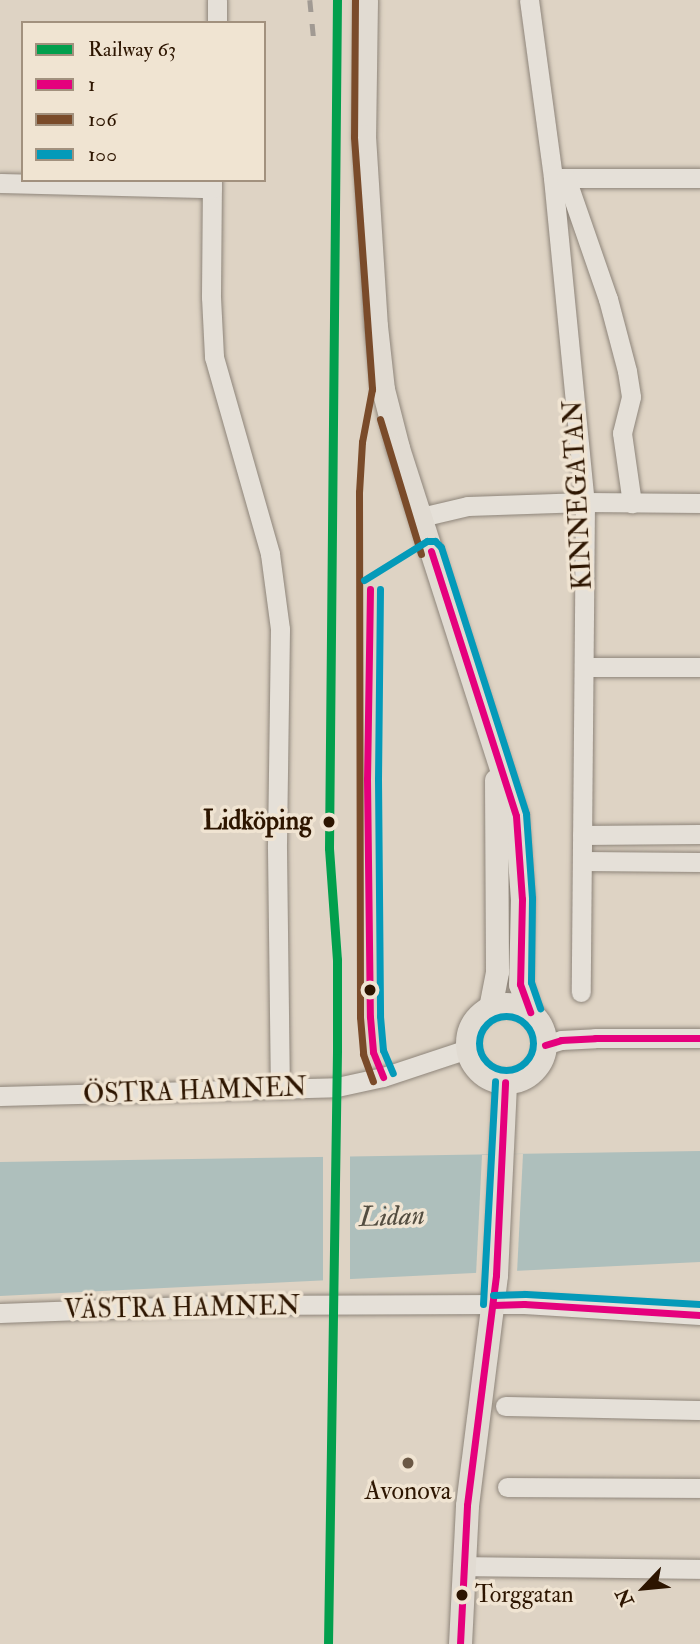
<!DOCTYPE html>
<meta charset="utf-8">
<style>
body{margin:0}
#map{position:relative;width:700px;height:1644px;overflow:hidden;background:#ded3c4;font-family:"IM FELL Double Pica",serif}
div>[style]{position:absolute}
.water>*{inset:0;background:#aebfbc}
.pier>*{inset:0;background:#ded3c4}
.roads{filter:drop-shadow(0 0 2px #8e857a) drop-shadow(0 0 2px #8e857a)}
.minor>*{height:19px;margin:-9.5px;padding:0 9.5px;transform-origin:9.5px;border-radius:9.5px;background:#e5e0d8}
.major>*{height:23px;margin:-11.5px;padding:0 11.5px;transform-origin:11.5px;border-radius:11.5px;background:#e1dbd2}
.major>.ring{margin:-11.5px;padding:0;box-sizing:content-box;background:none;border:23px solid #e1dbd2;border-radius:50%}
.rail>*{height:4.5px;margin-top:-2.25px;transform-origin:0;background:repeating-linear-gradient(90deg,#a19a93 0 12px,transparent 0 24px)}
.bus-1>*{height:7px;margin:-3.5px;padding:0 3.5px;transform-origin:3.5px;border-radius:3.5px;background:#e5007d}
.bus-2>*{height:7px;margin:-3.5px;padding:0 3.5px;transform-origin:3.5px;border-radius:3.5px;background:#7a4b2a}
.bus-3>*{height:7px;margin:-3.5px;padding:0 3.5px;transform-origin:3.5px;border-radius:3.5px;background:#049ab9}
.bus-3>.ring{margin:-3.5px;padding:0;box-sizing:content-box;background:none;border:7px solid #049ab9;border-radius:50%}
.rail-1>*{height:9px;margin:-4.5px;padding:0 4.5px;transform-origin:4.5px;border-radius:4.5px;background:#029f4d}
.dots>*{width:19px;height:19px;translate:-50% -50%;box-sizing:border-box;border:4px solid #f0e4d2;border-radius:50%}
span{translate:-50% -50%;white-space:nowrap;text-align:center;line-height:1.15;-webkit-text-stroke:7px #f0e4d2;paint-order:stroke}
.bus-label{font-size:24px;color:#2d1500}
.left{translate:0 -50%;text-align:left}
.street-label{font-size:26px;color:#2d1500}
.stop-label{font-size:26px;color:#2d1500;font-weight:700}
.right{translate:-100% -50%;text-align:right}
.poi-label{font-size:26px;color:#2d1500}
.water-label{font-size:28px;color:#534d40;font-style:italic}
.legend{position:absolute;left:21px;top:21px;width:245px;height:161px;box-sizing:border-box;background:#f0e4d2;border:2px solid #a2917e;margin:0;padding:9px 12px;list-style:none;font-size:21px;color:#2d1500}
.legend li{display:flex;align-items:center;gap:14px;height:35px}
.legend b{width:35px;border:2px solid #a2917e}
.north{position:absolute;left:609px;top:1553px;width:70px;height:70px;-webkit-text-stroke:5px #f0e4d2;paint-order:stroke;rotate:244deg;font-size:19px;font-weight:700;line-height:28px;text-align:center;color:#2d1500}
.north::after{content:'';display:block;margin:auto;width:24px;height:32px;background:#2d1500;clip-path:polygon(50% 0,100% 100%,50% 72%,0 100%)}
</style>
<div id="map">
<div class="water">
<div style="clip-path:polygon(700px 1151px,700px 1262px,0 1296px,0 1162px)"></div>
</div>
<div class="pier">
<div style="clip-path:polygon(323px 1153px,350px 1154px,350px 1283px,323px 1285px)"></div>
<div style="clip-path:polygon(523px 1154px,517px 1273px,476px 1275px,482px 1155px)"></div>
</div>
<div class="roads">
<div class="minor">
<div style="left:529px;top:0;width:180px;rotate:82.3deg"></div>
<div style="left:553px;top:178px;width:326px;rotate:84.4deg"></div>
<div style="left:585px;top:502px;width:490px;rotate:90.5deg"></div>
<div style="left:217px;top:23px;width:23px;rotate:-90deg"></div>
<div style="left:554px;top:178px;width:146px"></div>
<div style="left:566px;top:178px;width:128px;rotate:70.9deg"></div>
<div style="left:608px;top:299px;width:74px;rotate:75.2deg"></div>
<div style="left:627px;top:371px;width:26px;rotate:81deg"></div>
<div style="left:631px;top:397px;width:37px;rotate:104deg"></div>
<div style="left:622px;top:433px;width:71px;rotate:81.9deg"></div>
<div style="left:212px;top:180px;width:117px;rotate:90.5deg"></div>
<div style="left:211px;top:297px;width:60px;rotate:87.1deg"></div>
<div style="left:214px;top:357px;width:205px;rotate:74.1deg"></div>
<div style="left:270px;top:554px;width:76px;rotate:82.4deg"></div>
<div style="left:280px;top:629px;width:220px;rotate:90.8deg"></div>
<div style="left:277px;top:849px;width:240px;rotate:89.3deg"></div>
<div style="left:0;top:183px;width:212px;rotate:1.4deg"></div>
<div style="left:421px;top:517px;width:48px;rotate:-13.2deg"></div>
<div style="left:468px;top:506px;width:117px;rotate:-2deg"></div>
<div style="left:585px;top:502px;width:115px;rotate:0.5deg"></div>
<div style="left:584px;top:667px;width:116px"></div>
<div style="left:582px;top:835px;width:118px;rotate:-0.5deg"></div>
<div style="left:582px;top:861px;width:118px;rotate:0.5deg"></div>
<div style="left:545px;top:1045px;width:17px;rotate:-17deg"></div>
<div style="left:561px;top:1040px;width:34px;rotate:-3deg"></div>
<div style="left:595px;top:1038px;width:105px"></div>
<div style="left:0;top:1096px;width:337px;rotate:-1.5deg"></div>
<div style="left:337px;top:1087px;width:47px;rotate:-12.3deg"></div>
<div style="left:383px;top:1077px;width:89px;rotate:-18.4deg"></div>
<div style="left:0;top:1313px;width:223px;rotate:-2.1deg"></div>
<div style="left:223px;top:1305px;width:301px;rotate:-0.2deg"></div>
<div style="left:524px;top:1304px;width:176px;rotate:3.6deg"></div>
<div style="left:505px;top:1406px;width:195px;rotate:1.2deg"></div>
<div style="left:507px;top:1487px;width:193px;rotate:0.3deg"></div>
<div style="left:463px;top:1566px;width:237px;rotate:0.7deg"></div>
</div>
<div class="major">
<div style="left:366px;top:0;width:136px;rotate:90.8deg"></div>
<div style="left:364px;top:136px;width:190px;rotate:86.4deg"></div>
<div style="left:376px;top:326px;width:63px;rotate:83.7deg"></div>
<div style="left:383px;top:389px;width:61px;rotate:75.7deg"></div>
<div style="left:398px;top:448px;width:386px;rotate:72.2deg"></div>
<div style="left:516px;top:816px;width:83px;rotate:85.9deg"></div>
<div style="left:522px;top:899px;width:85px;rotate:91.3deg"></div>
<div style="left:520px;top:984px;width:30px;rotate:70deg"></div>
<div class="ring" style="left:467px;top:1004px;width:55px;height:55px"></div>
<div style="left:490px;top:1008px;width:38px;rotate:-79deg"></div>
<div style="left:497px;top:971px;width:191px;rotate:-90.3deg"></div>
<div style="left:460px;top:1644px;width:139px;rotate:-87.1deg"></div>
<div style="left:467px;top:1505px;width:232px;rotate:-82.8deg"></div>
<div style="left:496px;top:1275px;width:193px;rotate:-87.3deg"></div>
</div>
</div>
<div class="rail">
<div style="left:310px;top:0;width:41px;rotate:84.4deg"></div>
</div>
<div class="bus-1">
<div style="left:431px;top:551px;width:278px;rotate:72.2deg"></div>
<div style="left:516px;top:816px;width:83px;rotate:85.9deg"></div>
<div style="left:522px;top:899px;width:85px;rotate:91.3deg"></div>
<div style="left:520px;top:984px;width:30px;rotate:70deg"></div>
<div style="left:370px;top:589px;width:190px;rotate:90.9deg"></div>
<div style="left:367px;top:779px;width:238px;rotate:89.3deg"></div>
<div style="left:370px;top:1017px;width:35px;rotate:85deg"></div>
<div style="left:373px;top:1052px;width:27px;rotate:68deg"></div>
<div style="left:545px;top:1045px;width:17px;rotate:-17deg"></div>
<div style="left:561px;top:1040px;width:34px;rotate:-3deg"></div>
<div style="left:595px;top:1038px;width:105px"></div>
<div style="left:493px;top:1305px;width:31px;rotate:-2deg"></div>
<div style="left:524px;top:1304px;width:176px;rotate:3.6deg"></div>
<div style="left:460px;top:1644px;width:139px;rotate:-87.1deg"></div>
<div style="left:467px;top:1505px;width:232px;rotate:-82.8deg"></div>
<div style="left:496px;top:1275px;width:193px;rotate:-87.3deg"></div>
</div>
<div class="bus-2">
<div style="left:355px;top:0;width:137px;rotate:90.4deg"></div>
<div style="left:354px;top:137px;width:253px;rotate:85.9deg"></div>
<div style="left:372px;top:389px;width:54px;rotate:100.7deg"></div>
<div style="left:362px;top:442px;width:50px;rotate:93.4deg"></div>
<div style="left:359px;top:492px;width:525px;rotate:89.89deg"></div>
<div style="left:360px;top:1017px;width:37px;rotate:85deg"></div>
<div style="left:363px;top:1054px;width:29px;rotate:70deg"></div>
<div style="left:380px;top:419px;width:141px;rotate:73.1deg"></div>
</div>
<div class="bus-3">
<div style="left:364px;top:580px;width:74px;rotate:-31.8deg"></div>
<div style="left:427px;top:541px;width:8px"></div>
<div style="left:435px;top:541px;width:8px;rotate:45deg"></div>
<div style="left:441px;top:547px;width:280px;rotate:72.3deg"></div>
<div style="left:526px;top:814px;width:84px;rotate:85.9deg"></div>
<div style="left:532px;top:898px;width:84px;rotate:90.7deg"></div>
<div style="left:531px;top:982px;width:28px;rotate:71deg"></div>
<div style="left:380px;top:589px;width:190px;rotate:90.6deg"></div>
<div style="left:378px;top:779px;width:237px;rotate:89.5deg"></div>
<div style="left:380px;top:1016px;width:34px;rotate:85deg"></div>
<div style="left:383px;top:1050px;width:25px;rotate:67deg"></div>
<div class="ring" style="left:479px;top:1016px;width:47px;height:47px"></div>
<div style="left:493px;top:1295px;width:32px;rotate:-2deg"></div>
<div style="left:525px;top:1294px;width:175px;rotate:3.3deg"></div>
<div style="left:483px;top:1304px;width:223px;rotate:-86.9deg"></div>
</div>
<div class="rail-1">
<div style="left:328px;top:1644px;width:594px;rotate:-89.13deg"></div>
<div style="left:337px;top:1050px;width:90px;rotate:-90deg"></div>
<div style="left:337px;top:960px;width:112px;rotate:-94.1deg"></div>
<div style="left:329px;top:848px;width:848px;rotate:-89.46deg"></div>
</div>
<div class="dots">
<div style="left:329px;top:822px;background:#2d1500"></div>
<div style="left:370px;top:990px;background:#2d1500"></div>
<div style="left:408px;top:1463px;background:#6b5845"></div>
<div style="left:462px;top:1595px;background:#2d1500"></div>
</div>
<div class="bus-label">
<span class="left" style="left:475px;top:1595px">Torggatan</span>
</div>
<div class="street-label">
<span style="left:579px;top:495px;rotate:-93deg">KINNEGATAN</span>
<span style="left:195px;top:1092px;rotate:-2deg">ÖSTRA HAMNEN</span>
<span style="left:182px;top:1309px;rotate:-1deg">VÄSTRA HAMNEN</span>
</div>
<div class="stop-label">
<span class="right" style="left:312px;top:822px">Lidköping</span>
</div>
<div class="poi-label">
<span style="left:408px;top:1492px">Avonova</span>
</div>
<div class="water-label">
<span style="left:392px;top:1217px;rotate:-2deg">Lidan</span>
</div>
<ul class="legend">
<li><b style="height:9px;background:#029f4d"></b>Railway 63</li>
<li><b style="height:9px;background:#e5007d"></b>1</li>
<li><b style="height:9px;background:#7a4b2a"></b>106</li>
<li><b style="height:9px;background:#049ab9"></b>100</li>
</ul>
<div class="north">N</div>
</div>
